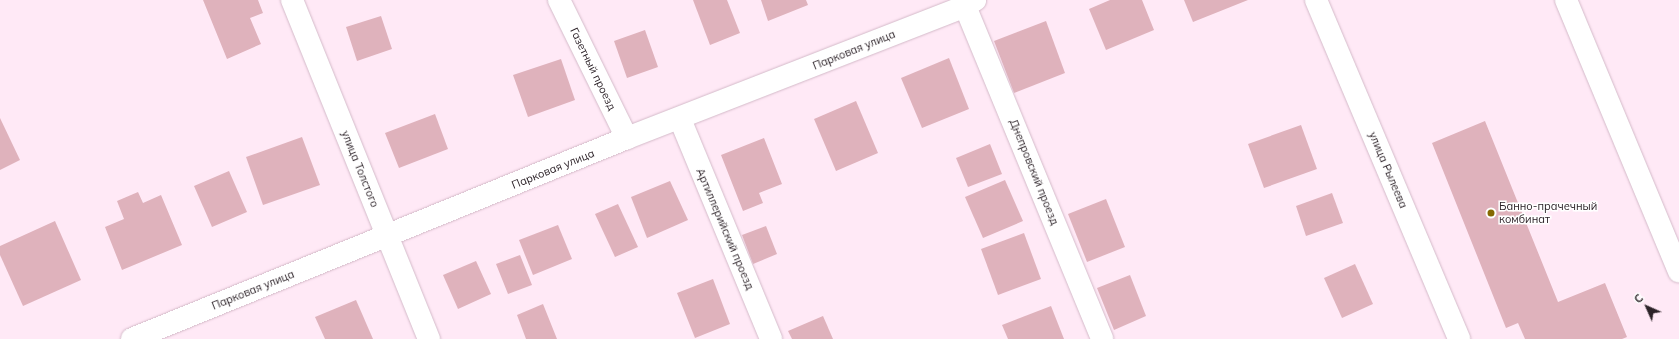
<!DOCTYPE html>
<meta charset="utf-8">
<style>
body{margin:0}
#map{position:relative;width:1679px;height:339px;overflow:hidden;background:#ffe9f6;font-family:Mulish,sans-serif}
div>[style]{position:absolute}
.building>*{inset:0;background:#dfb2bc}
.roads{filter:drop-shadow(0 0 1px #d4bac9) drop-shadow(0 0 1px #d4bac9)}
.street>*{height:22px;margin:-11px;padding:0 11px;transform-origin:11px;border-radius:11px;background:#fff}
.dots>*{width:11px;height:11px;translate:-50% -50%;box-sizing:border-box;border:2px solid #fff;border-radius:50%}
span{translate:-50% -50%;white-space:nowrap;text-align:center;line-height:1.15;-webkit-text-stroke:3px #fff;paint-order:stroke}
.street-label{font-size:11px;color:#2c2228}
.poi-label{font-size:11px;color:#2c2228}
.left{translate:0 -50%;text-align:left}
.north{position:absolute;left:1627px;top:287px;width:40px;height:40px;-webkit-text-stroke:3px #fff;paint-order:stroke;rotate:315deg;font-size:11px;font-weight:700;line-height:16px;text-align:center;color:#2c2228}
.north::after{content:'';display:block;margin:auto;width:14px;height:18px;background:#2c2228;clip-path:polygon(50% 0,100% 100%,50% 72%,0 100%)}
</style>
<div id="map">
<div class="building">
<div style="clip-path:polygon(203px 0,258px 0,263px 13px,250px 18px,261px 44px,227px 59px)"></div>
<div style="clip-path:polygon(693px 0,727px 0,740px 33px,710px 45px)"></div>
<div style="clip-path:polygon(761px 0,806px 0,808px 5px,768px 21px)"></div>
<div style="clip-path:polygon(1110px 0,1142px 0,1154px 30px,1106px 50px,1089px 9px)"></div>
<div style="clip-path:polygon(1184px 0,1248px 0,1193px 22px)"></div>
<div style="clip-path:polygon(381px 16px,392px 49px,357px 61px,346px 27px)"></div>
<div style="clip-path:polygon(1046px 21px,1065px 73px,1014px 93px,994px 41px)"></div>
<div style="clip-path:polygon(645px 30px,658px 67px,627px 78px,614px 41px)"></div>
<div style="clip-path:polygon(949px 58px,969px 109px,922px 128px,901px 78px)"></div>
<div style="clip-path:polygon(561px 59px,575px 100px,528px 117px,513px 75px)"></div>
<div style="clip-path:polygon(856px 101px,878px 153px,836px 171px,814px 119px)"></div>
<div style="clip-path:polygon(435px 114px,448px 149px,399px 168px,385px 133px)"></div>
<div style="clip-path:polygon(0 118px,20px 160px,0 170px)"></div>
<div style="clip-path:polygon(1485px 121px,1558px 302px,1605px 283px,1627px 337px,1622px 339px,1525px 339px,1518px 323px,1506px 328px,1432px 143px)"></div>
<div style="clip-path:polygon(1301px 125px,1317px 169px,1264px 188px,1248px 144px)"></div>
<div style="clip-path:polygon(302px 137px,320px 185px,263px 205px,246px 157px)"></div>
<div style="clip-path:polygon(764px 138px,782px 184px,759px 193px,763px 203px,743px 211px,721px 155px)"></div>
<div style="clip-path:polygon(990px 144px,1002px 174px,968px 187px,956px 158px)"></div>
<div style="clip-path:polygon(229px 171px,247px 212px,212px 227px,194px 186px)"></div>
<div style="clip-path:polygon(1005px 180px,1023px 221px,983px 238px,965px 197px)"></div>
<div style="clip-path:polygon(670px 181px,688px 220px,647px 238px,631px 197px)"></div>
<div style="clip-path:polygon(138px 192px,143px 203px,161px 195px,182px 245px,122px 270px,105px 227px,124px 219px,117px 201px)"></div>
<div style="clip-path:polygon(1332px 193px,1343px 223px,1306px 236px,1296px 206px)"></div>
<div style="clip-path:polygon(1106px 199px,1125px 247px,1087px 262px,1068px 214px)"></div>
<div style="clip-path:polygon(618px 204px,638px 247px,615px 257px,595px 214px)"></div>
<div style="clip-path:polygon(55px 221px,81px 280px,23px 306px,0 255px,0 246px)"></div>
<div style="clip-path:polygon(558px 225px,572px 259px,533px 275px,519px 240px)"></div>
<div style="clip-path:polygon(766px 226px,777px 254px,753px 264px,742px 235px)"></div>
<div style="clip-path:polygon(1024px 233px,1041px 279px,998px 295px,981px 249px)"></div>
<div style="clip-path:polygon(520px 255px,532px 285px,508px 294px,496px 264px)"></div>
<div style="clip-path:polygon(476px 261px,491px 294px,458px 309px,443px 275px)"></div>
<div style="clip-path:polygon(1355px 264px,1373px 304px,1342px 318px,1324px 278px)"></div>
<div style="clip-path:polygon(1130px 275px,1146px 316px,1114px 330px,1097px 288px)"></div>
<div style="clip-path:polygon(713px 279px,730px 324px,695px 338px,677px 293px)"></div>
<div style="clip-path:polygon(356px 300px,373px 339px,325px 339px,315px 317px)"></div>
<div style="clip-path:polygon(543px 304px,557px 339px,526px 339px,517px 315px)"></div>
<div style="clip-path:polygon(1051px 306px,1064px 339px,1008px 339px,1002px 325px)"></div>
<div style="clip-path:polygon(823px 316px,833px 339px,792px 339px,788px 331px)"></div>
</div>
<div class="roads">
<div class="street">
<div style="left:292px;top:0;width:366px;rotate:68deg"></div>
<div style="left:559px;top:0;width:154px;rotate:63.8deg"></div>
<div style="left:1316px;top:0;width:368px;rotate:67.1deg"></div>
<div style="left:1566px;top:0;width:294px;rotate:67.4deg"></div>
<div style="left:965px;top:6px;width:360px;rotate:67.6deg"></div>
<div style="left:680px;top:119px;width:238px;rotate:67.5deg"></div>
<div style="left:132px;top:339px;width:534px;rotate:-22.1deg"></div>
<div style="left:627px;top:138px;width:363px;rotate:-21.3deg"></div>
<div style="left:965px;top:6px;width:12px;rotate:-31deg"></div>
</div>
</div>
<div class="dots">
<div style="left:1491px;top:213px;background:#856801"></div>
</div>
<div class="street-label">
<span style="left:854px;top:50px;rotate:-22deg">Парковая улица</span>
<span style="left:593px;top:69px;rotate:64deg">Газетный проезд</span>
<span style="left:360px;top:169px;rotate:68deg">улица Толстого</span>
<span style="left:553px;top:169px;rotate:-22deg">Парковая улица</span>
<span style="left:1388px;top:170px;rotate:67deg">улица Рылеева</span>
<span style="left:1034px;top:172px;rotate:68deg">Днепровский проезд</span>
<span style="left:725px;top:229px;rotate:67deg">Артиллерийский проезд</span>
<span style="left:253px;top:290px;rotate:-22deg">Парковая улица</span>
</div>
<div class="poi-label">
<span class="left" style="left:1499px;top:213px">Банно-прачечный<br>комбинат</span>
</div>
<div class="north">С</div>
</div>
